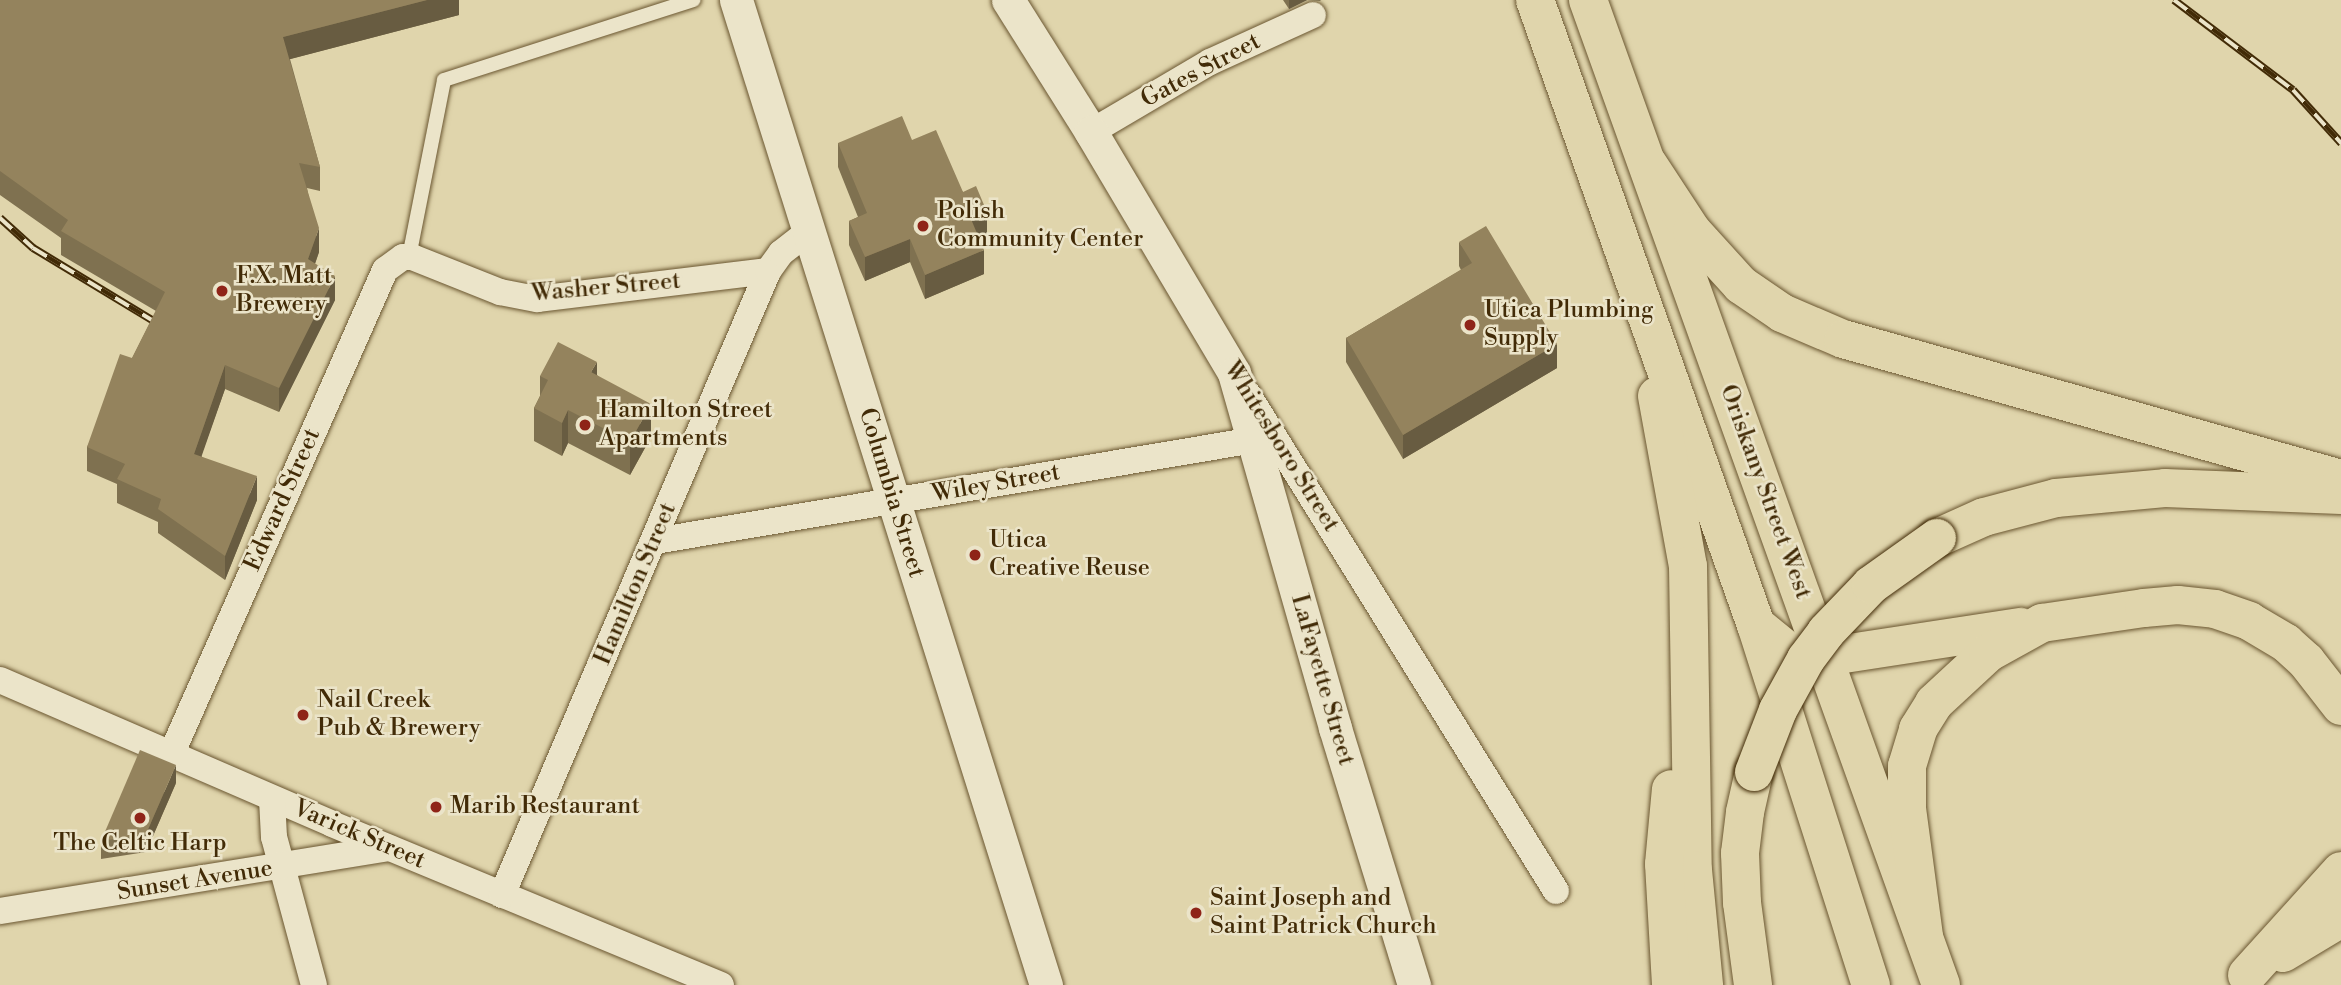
<!DOCTYPE html>
<style>
body{margin:0}
#map{position:relative;width:2341px;height:985px;overflow:hidden;background:#e0d5ac;font-family:"Libre Bodoni",serif}
div>[style]{position:absolute}
.roads{filter:drop-shadow(0 0 2px #6a5630) drop-shadow(0 0 2px #6a5630)}
.service>*{height:14px;margin:-7px;padding:0 7px;transform-origin:7px;border-radius:7px;background:#ebe4c9}
.minor>*{height:26px;margin:-13px;padding:0 13px;transform-origin:13px;border-radius:13px;background:#ebe4c9}
.tertiary>*{height:33px;margin:-16.5px;padding:0 16.5px;transform-origin:16.5px;border-radius:16.5px;background:#ebe4c9}
.primary>*{height:38px;margin:-19px;padding:0 19px;transform-origin:19px;border-radius:19px;background:#e0d5ac}
.motorway>*{height:38px;margin:-19px;padding:0 19px;transform-origin:19px;border-radius:19px;background:#e0d5ac}
.rail>*{height:8px;margin-top:-4px;transform-origin:0;background:repeating-linear-gradient(90deg,#ebe4c9 0 16px,#422b07 0 32px);box-sizing:border-box;border-block:2px solid #422b07}
.bridges{filter:drop-shadow(0 0 2px #422b07) drop-shadow(0 0 2px #422b07)}
.motorway-bridge>*{height:38px;margin:-19px;padding:0 19px;transform-origin:19px;border-radius:19px;background:#e0d5ac}
.wall>*{inset:0;background:#7f7150}
.shaded-wall>*{inset:0;background:#685c41}
.building>*{inset:0;background:#94835d}
.dots>*{width:19px;height:19px;translate:-50% -50%;box-sizing:border-box;border:4px solid #ebe4c9;border-radius:50%}
span{translate:-50% -50%;white-space:nowrap;text-align:center;line-height:1.15;-webkit-text-stroke:5px #ebe4c9;paint-order:stroke}
.street-label{font-size:24px;color:#422b07}
.poi-label{font-size:24px;color:#422b07}
.left{translate:0 -50%;text-align:left}
</style>
<div id="map">
<div class="roads">
<div class="service">
<div style="left:409px;top:257px;width:180px;rotate:-78.8deg"></div>
<div style="left:444px;top:80px;width:262px;rotate:-17.8deg"></div>
</div>
<div class="minor">
<div style="left:1091px;top:132px;width:138px;rotate:-30.5deg"></div>
<div style="left:1210px;top:62px;width:113px;rotate:-24.5deg"></div>
<div style="left:1247px;top:393px;width:586px;rotate:58.18deg"></div>
<div style="left:655px;top:541px;width:607px;rotate:-9.57deg"></div>
<div style="left:0;top:680px;width:362px;rotate:23.4deg"></div>
<div style="left:332px;top:824px;width:421px;rotate:22.5deg"></div>
<div style="left:171px;top:755px;width:530px;rotate:-66.19deg"></div>
<div style="left:385px;top:270px;width:22px;rotate:-36deg"></div>
<div style="left:403px;top:257px;width:9px"></div>
<div style="left:412px;top:257px;width:95px;rotate:21.7deg"></div>
<div style="left:500px;top:292px;width:38px;rotate:11deg"></div>
<div style="left:537px;top:299px;width:233px;rotate:-6.9deg"></div>
<div style="left:272px;top:799px;width:38px;rotate:87deg"></div>
<div style="left:274px;top:837px;width:153px;rotate:74.9deg"></div>
<div style="left:502px;top:895px;width:678px;rotate:-66.91deg"></div>
<div style="left:768px;top:271px;width:22px;rotate:-54deg"></div>
<div style="left:781px;top:253px;width:37px;rotate:-38deg"></div>
<div style="left:0;top:911px;width:394px;rotate:-9.2deg"></div>
</div>
<div class="tertiary">
<div style="left:736px;top:0;width:1033px;rotate:72.53deg"></div>
<div style="left:1008px;top:0;width:156px;rotate:57.8deg"></div>
<div style="left:1091px;top:132px;width:280px;rotate:59.3deg"></div>
<div style="left:1234px;top:373px;width:369px;rotate:74.1deg"></div>
<div style="left:1335px;top:728px;width:269px;rotate:72.9deg"></div>
</div>
<div class="primary">
<div style="left:1535px;top:0;width:663px;rotate:70.53deg"></div>
<div style="left:1756px;top:625px;width:378px;rotate:72.3deg"></div>
<div style="left:1588px;top:0;width:1046px;rotate:70.28deg"></div>
<div style="left:1657px;top:396px;width:173px;rotate:79.7deg"></div>
<div style="left:1688px;top:566px;width:304px;rotate:89.1deg"></div>
<div style="left:1693px;top:870px;width:116px;rotate:84.5deg"></div>
<div style="left:1671px;top:985px;width:121px;rotate:-93.3deg"></div>
<div style="left:1664px;top:864px;width:75px;rotate:-84.7deg"></div>
</div>
<div class="motorway">
<div style="left:1648px;top:164px;width:80px;rotate:56.7deg"></div>
<div style="left:1692px;top:231px;width:73px;rotate:47.8deg"></div>
<div style="left:1741px;top:285px;width:50px;rotate:34.3deg"></div>
<div style="left:1782px;top:313px;width:66px;rotate:23.1deg"></div>
<div style="left:1843px;top:339px;width:517px;rotate:15.7deg"></div>
<div style="left:1937px;top:538px;width:51px;rotate:-24.1deg"></div>
<div style="left:1984px;top:517px;width:74px;rotate:-14.8deg"></div>
<div style="left:2056px;top:498px;width:109px;rotate:-5.2deg"></div>
<div style="left:2165px;top:488px;width:176px;rotate:2.3deg"></div>
<div style="left:1756px;top:625px;width:43px;rotate:39.3deg"></div>
<div style="left:1789px;top:652px;width:35px;rotate:8deg"></div>
<div style="left:1824px;top:657px;width:199px;rotate:-8.7deg"></div>
<div style="left:1924px;top:936px;width:128px;rotate:-97.6deg"></div>
<div style="left:1907px;top:809px;width:43px;rotate:-90deg"></div>
<div style="left:1907px;top:766px;width:39px;rotate:-73deg"></div>
<div style="left:1918px;top:729px;width:31px;rotate:-58deg"></div>
<div style="left:1934px;top:703px;width:74px;rotate:-42.8deg"></div>
<div style="left:1988px;top:653px;width:62px;rotate:-29.1deg"></div>
<div style="left:2042px;top:623px;width:103px;rotate:-8.4deg"></div>
<div style="left:2144px;top:608px;width:34px;rotate:-5deg"></div>
<div style="left:2178px;top:605px;width:37px;rotate:6deg"></div>
<div style="left:2215px;top:609px;width:36px;rotate:19deg"></div>
<div style="left:2249px;top:621px;width:43px;rotate:30.7deg"></div>
<div style="left:2286px;top:643px;width:27px;rotate:42deg"></div>
<div style="left:2306px;top:661px;width:57px;rotate:52.1deg"></div>
<div style="left:2283px;top:953px;width:68px;rotate:-31.1deg"></div>
<div style="left:2247px;top:975px;width:140px;rotate:-47.9deg"></div>
<div style="left:1753px;top:985px;width:83px;rotate:-97.6deg"></div>
<div style="left:1742px;top:903px;width:50px;rotate:-92.3deg"></div>
<div style="left:1740px;top:853px;width:41px;rotate:-83deg"></div>
<div style="left:1745px;top:812px;width:41px;rotate:-77.3deg"></div>
</div>
</div>
<div class="rail">
<div style="left:2174px;top:0;width:149px;rotate:37.1deg"></div>
<div style="left:2293px;top:90px;width:72px;rotate:47.8deg"></div>
<div style="left:0;top:218px;width:45px;rotate:42.3deg"></div>
<div style="left:33px;top:248px;width:149px;rotate:31.2deg"></div>
</div>
<div class="bridges">
<div class="motorway-bridge">
<div style="left:1754px;top:772px;width:66px;rotate:-68.8deg"></div>
<div style="left:1778px;top:710px;width:58px;rotate:-61.2deg"></div>
<div style="left:1806px;top:659px;width:34px;rotate:-53deg"></div>
<div style="left:1826px;top:632px;width:65px;rotate:-46.2deg"></div>
<div style="left:1871px;top:585px;width:81px;rotate:-35.5deg"></div>
</div>
</div>
<div class="wall">
<div style="clip-path:polygon(0 0,459px 0,459px 15px,290px 59px,320px 167px,320px 191px,307px 188px,319px 252px,315px 264px,335px 300px,279px 412px,225px 389px,201px 456px,257px 500px,225px 580px,158px 533px,158px 522px,117px 503px,117px 484px,87px 471px,87px 447px,156px 311px,61px 255px,61px 238px,0 195px)"></div>
<div style="clip-path:polygon(1283px 0,1321px 0,1320px 1px,1307px 0,1289px 9px)"></div>
<div style="clip-path:polygon(912px 140px,963px 192px,987px 236px,979px 239px,984px 274px,925px 299px,910px 262px,865px 281px,849px 245px,849px 221px,858px 217px,838px 167px,838px 143px)"></div>
<div style="clip-path:polygon(1459px 242px,1557px 368px,1403px 459px,1346px 362px,1346px 338px,1461px 270px,1459px 266px)"></div>
<div style="clip-path:polygon(597px 375px,651px 437px,630px 475px,568px 443px,562px 456px,534px 441px,534px 408px,540px 396px,540px 376px)"></div>
<div style="clip-path:polygon(176px 783px,146px 852px,101px 859px,101px 841px)"></div>
</div>
<div class="shaded-wall">
<div style="clip-path:polygon(427px 0,459px 0,459px 15px,283px 61px,283px 37px)"></div>
<div style="clip-path:polygon(1289px 0,1307px 0,1289px 9px)"></div>
<div style="clip-path:polygon(987px 212px,987px 236px,971px 243px,971px 219px)"></div>
<div style="clip-path:polygon(319px 228px,319px 252px,308px 283px,308px 259px)"></div>
<div style="clip-path:polygon(910px 239px,910px 262px,865px 281px,865px 257px)"></div>
<div style="clip-path:polygon(984px 250px,984px 274px,925px 299px,925px 275px)"></div>
<div style="clip-path:polygon(335px 276px,335px 300px,279px 412px,279px 388px)"></div>
<div style="clip-path:polygon(1557px 344px,1557px 368px,1403px 459px,1403px 435px)"></div>
<div style="clip-path:polygon(597px 362px,597px 395px,591px 372px)"></div>
<div style="clip-path:polygon(225px 365px,225px 389px,194px 478px,194px 454px)"></div>
<div style="clip-path:polygon(651px 404px,651px 437px,630px 475px,630px 442px)"></div>
<div style="clip-path:polygon(568px 410px,568px 443px,562px 456px,562px 423px)"></div>
<div style="clip-path:polygon(257px 476px,257px 500px,225px 580px,225px 556px)"></div>
<div style="clip-path:polygon(176px 765px,176px 783px,146px 852px,146px 834px)"></div>
</div>
<div class="building">
<div style="clip-path:polygon(0 0,427px 0,283px 37px,320px 167px,299px 163px,319px 228px,308px 259px,335px 276px,279px 388px,225px 365px,194px 454px,257px 476px,225px 556px,158px 509px,161px 499px,117px 479px,125px 464px,87px 447px,120px 354px,132px 358px,165px 292px,61px 231px,68px 220px,0 171px)"></div>
<div style="clip-path:polygon(902px 116px,912px 140px,936px 130px,963px 192px,976px 186px,987px 212px,971px 219px,984px 250px,925px 275px,910px 239px,865px 257px,849px 221px,867px 213px,838px 143px)"></div>
<div style="clip-path:polygon(1486px 226px,1557px 344px,1403px 435px,1346px 338px,1472px 263px,1459px 242px)"></div>
<div style="clip-path:polygon(558px 342px,597px 362px,591px 372px,651px 404px,630px 442px,568px 410px,562px 423px,534px 408px,548px 380px,540px 376px)"></div>
<div style="clip-path:polygon(140px 750px,176px 765px,146px 834px,101px 841px)"></div>
</div>
<div class="dots">
<div style="left:923px;top:226px;background:#8f2418"></div>
<div style="left:222px;top:291px;background:#8f2418"></div>
<div style="left:1470px;top:325px;background:#8f2418"></div>
<div style="left:585px;top:425px;background:#8f2418"></div>
<div style="left:975px;top:555px;background:#8f2418"></div>
<div style="left:303px;top:715px;background:#8f2418"></div>
<div style="left:436px;top:807px;background:#8f2418"></div>
<div style="left:140px;top:818px;background:#8f2418"></div>
<div style="left:1196px;top:913px;background:#8f2418"></div>
</div>
<div class="street-label">
<span style="left:1201px;top:71px;rotate:-28deg">Gates Street</span>
<span style="left:606px;top:288px;rotate:-5deg">Washer Street</span>
<span style="left:1281px;top:447px;rotate:58deg">Whitesboro Street</span>
<span style="left:996px;top:484px;rotate:-10deg">Wiley Street</span>
<span style="left:1765px;top:492px;rotate:70deg">Oriskany Street West</span>
<span style="left:891px;top:493px;rotate:73deg">Columbia Street</span>
<span style="left:283px;top:500px;rotate:-66deg">Edward Street</span>
<span style="left:636px;top:584px;rotate:-67deg">Hamilton Street</span>
<span style="left:1322px;top:680px;rotate:74deg">LaFayette Street</span>
<span style="left:359px;top:835px;rotate:23deg">Varick Street</span>
<span style="left:195px;top:881px;rotate:-9deg">Sunset Avenue</span>
</div>
<div class="poi-label">
<span class="left" style="left:937px;top:226px">Polish<br>Community Center</span>
<span class="left" style="left:236px;top:291px">F.X. Matt<br>Brewery</span>
<span class="left" style="left:1484px;top:325px">Utica Plumbing<br>Supply</span>
<span class="left" style="left:599px;top:425px">Hamilton Street<br>Apartments</span>
<span class="left" style="left:989px;top:555px">Utica<br>Creative Reuse</span>
<span class="left" style="left:317px;top:715px">Nail Creek<br>Pub &amp; Brewery</span>
<span class="left" style="left:450px;top:807px">Marib Restaurant</span>
<span style="left:140px;top:844px">The Celtic Harp</span>
<span class="left" style="left:1210px;top:913px">Saint Joseph and<br>Saint Patrick Church</span>
</div>
</div>
